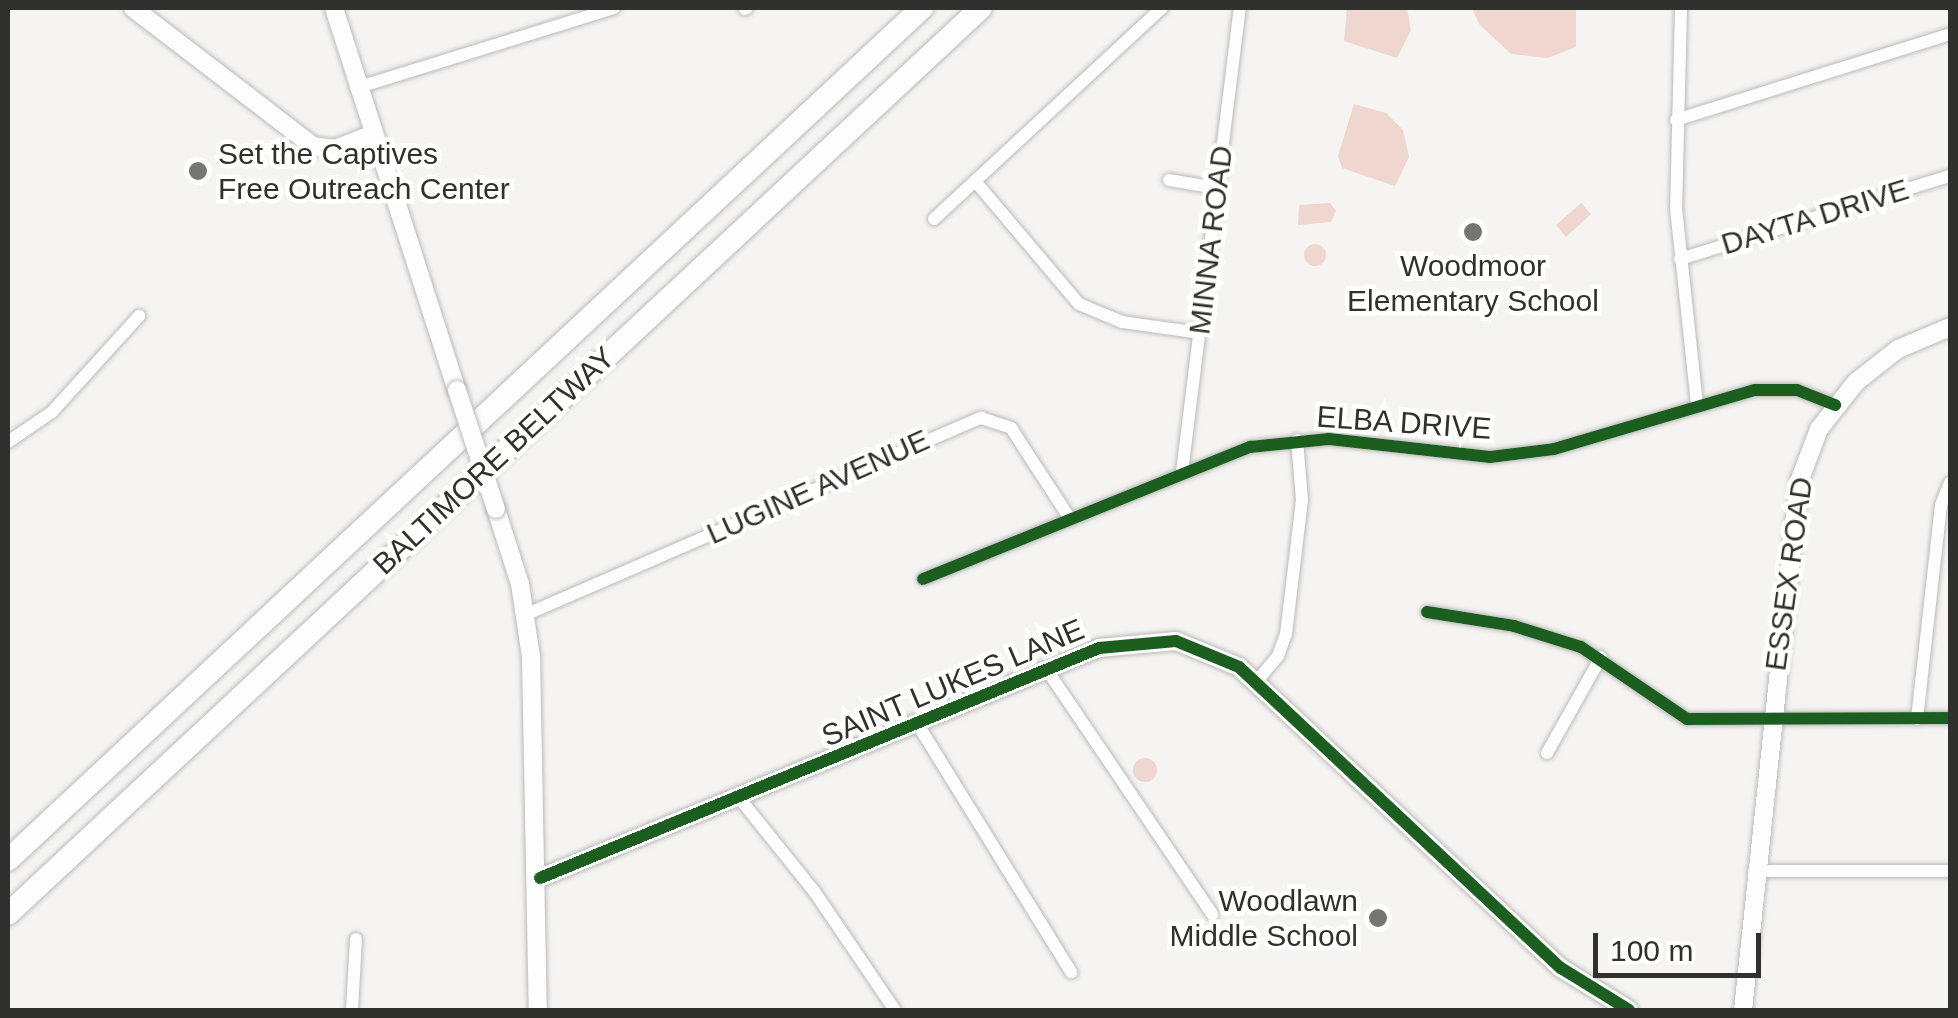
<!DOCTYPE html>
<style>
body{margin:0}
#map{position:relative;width:1958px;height:1018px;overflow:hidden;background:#f5f4f3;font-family:Arial,sans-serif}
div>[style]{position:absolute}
.green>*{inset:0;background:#efd6cf}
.round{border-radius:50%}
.roads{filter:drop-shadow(0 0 2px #bbbab9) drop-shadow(0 0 2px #bbbab9)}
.street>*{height:12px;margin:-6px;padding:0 6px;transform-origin:6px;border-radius:6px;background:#fefdfd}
.secondary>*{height:18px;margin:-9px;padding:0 9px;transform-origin:9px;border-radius:9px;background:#fefdfd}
.highway>*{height:22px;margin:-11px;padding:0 11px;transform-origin:11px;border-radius:11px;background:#fefdfd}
.bridges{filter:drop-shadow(0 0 2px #bbbab9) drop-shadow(0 0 2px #bbbab9)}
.secondary-bridge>*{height:18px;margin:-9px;padding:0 9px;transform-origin:9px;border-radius:9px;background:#fefdfd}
.cycleway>*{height:12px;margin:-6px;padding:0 6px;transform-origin:6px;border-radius:6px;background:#1b5e20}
.dots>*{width:28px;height:28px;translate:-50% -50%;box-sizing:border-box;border:5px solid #fffffe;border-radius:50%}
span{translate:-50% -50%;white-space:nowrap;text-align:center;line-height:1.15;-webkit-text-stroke:9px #fffffe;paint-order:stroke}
.poi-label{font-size:30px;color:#30302f}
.left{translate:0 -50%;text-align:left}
.right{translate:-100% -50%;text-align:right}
.street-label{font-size:30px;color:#30302f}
.frame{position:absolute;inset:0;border:10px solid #30302f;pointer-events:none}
.scale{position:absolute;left:1593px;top:933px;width:168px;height:45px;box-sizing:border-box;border:5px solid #30302f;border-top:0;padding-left:12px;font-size:30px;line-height:35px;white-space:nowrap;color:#30302f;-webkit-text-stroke:8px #fffffe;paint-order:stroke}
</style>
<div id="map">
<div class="green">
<div style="clip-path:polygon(1347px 8px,1407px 8px,1411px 30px,1397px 58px,1344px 41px)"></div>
<div style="clip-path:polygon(1472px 8px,1576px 8px,1576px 47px,1548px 58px,1511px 54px,1479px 24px)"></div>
<div style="clip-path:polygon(1354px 104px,1386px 113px,1403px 130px,1409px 157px,1395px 186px,1342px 168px,1338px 156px)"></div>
<div style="clip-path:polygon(1330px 203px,1336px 211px,1331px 222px,1298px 225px,1299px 205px)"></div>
<div style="clip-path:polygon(1581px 203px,1591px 214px,1566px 237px,1556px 225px)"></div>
<div class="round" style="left:1304px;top:244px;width:22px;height:22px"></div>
<div class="round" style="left:1133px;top:758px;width:24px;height:24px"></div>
</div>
<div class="roads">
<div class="street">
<div style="left:1681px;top:8px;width:200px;rotate:91.4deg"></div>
<div style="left:1676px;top:208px;width:199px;rotate:83.9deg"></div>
<div style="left:745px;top:9px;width:2px;rotate:-27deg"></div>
<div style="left:356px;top:88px;width:270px;rotate:-17.2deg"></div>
<div style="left:1676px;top:120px;width:287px;rotate:-17.4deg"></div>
<div style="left:1169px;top:180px;width:49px;rotate:9.5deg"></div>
<div style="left:975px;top:181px;width:161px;rotate:49.8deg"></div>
<div style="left:1079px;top:304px;width:47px;rotate:22.7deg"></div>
<div style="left:1122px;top:322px;width:79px;rotate:8deg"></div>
<div style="left:934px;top:219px;width:311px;rotate:-42.8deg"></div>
<div style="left:1680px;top:259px;width:282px;rotate:-17.1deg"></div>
<div style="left:8px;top:442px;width:53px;rotate:-34.3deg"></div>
<div style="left:52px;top:412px;width:130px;rotate:-47.8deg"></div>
<div style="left:1182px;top:472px;width:468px;rotate:-82.9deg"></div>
<div style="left:923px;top:579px;width:353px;rotate:-22deg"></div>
<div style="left:1250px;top:447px;width:79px;rotate:-5.8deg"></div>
<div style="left:1329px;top:439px;width:162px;rotate:6.4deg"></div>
<div style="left:1490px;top:457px;width:64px;rotate:-7.1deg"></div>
<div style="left:1554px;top:449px;width:209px;rotate:-16.4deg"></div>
<div style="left:1755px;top:390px;width:42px"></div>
<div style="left:1797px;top:390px;width:41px;rotate:21.5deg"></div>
<div style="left:1427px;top:612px;width:88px;rotate:9.1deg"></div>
<div style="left:1514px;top:626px;width:70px;rotate:17.4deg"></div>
<div style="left:1581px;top:647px;width:128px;rotate:34.2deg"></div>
<div style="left:1687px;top:719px;width:263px;rotate:-0.2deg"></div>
<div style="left:527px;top:614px;width:495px;rotate:-23.4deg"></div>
<div style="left:981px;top:418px;width:32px;rotate:18deg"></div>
<div style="left:1011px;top:428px;width:108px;rotate:57deg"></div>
<div style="left:1047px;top:670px;width:295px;rotate:55.9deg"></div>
<div style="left:1257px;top:681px;width:33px;rotate:-50deg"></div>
<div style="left:1278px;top:656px;width:23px;rotate:-70deg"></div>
<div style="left:1286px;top:634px;width:135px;rotate:-83.2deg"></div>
<div style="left:1302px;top:500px;width:60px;rotate:-94.8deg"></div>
<div style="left:1917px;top:719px;width:215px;rotate:-83.6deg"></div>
<div style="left:1941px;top:505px;width:24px;rotate:-68deg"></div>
<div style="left:918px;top:725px;width:291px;rotate:58.2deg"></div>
<div style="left:1547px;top:753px;width:110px;rotate:-60.6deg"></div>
<div style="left:740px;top:799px;width:118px;rotate:51.2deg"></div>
<div style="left:814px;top:891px;width:144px;rotate:55.8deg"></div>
<div style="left:1754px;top:871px;width:196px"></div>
<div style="left:352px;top:1010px;width:71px;rotate:-86.8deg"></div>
</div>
<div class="secondary">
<div style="left:133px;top:8px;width:227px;rotate:37.5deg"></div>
<div style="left:313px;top:146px;width:22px;rotate:8deg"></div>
<div style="left:335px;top:149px;width:39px;rotate:-21deg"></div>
<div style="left:334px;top:8px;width:401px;rotate:72.2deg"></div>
<div style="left:496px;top:509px;width:79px;rotate:72.3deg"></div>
<div style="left:520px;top:584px;width:74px;rotate:81.4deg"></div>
<div style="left:531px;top:657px;width:353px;rotate:88.9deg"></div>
<div style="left:540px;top:878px;width:604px;rotate:-22.36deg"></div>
<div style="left:1099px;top:648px;width:77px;rotate:-5.2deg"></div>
<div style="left:1176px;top:641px;width:68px;rotate:22.4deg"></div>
<div style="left:1239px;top:667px;width:441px;rotate:43.1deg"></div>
<div style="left:1561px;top:968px;width:80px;rotate:31.7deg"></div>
<div style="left:1743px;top:1010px;width:531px;rotate:-83.95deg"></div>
<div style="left:1799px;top:482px;width:57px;rotate:-69.3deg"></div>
<div style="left:1819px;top:429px;width:60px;rotate:-51.8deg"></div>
<div style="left:1856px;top:382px;width:53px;rotate:-38.2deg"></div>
<div style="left:1898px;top:349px;width:56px;rotate:-22.9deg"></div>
</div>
<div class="highway">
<div style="left:8px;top:860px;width:1250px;rotate:-42.99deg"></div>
<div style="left:8px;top:914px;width:1329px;rotate:-42.96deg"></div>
</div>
</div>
<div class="bridges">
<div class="secondary-bridge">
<div style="left:457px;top:390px;width:125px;rotate:71.9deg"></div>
</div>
</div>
<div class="cycleway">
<div style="left:923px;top:579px;width:353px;rotate:-22deg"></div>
<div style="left:1250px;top:447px;width:79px;rotate:-5.8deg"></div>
<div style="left:1329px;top:439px;width:162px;rotate:6.4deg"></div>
<div style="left:1490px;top:457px;width:64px;rotate:-7.1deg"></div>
<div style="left:1554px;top:449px;width:209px;rotate:-16.4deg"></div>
<div style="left:1755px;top:390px;width:42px"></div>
<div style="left:1797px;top:390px;width:41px;rotate:21.5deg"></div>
<div style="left:1427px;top:612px;width:88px;rotate:9.1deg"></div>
<div style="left:1514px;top:626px;width:70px;rotate:17.4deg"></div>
<div style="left:1581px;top:647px;width:128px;rotate:34.2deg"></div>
<div style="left:1687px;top:719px;width:263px;rotate:-0.2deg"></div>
<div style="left:540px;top:878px;width:604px;rotate:-22.36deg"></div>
<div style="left:1099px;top:648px;width:77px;rotate:-5.2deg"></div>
<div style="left:1176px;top:641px;width:68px;rotate:22.4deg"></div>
<div style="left:1239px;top:667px;width:441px;rotate:43.1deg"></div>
<div style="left:1561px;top:968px;width:80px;rotate:31.7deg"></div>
</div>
<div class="dots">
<div style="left:198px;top:171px;background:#757574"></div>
<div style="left:1473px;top:232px;background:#757574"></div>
<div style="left:1378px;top:918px;background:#757574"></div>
</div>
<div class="poi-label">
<span class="left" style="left:218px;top:171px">Set the Captives<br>Free Outreach Center</span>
<span style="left:1473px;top:283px">Woodmoor<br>Elementary School</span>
<span class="right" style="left:1358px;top:918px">Woodlawn<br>Middle School</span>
</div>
<div class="street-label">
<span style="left:1815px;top:217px;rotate:-17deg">DAYTA DRIVE</span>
<span style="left:1211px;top:240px;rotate:-83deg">MINNA ROAD</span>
<span style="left:1404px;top:423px;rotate:4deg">ELBA DRIVE</span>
<span style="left:494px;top:461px;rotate:-43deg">BALTIMORE BELTWAY</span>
<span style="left:818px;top:487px;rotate:-24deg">LUGINE AVENUE</span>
<span style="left:1789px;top:574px;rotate:-82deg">ESSEX ROAD</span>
<span style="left:953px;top:683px;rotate:-23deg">SAINT LUKES LANE</span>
</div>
<div class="frame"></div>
<div class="scale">100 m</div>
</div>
